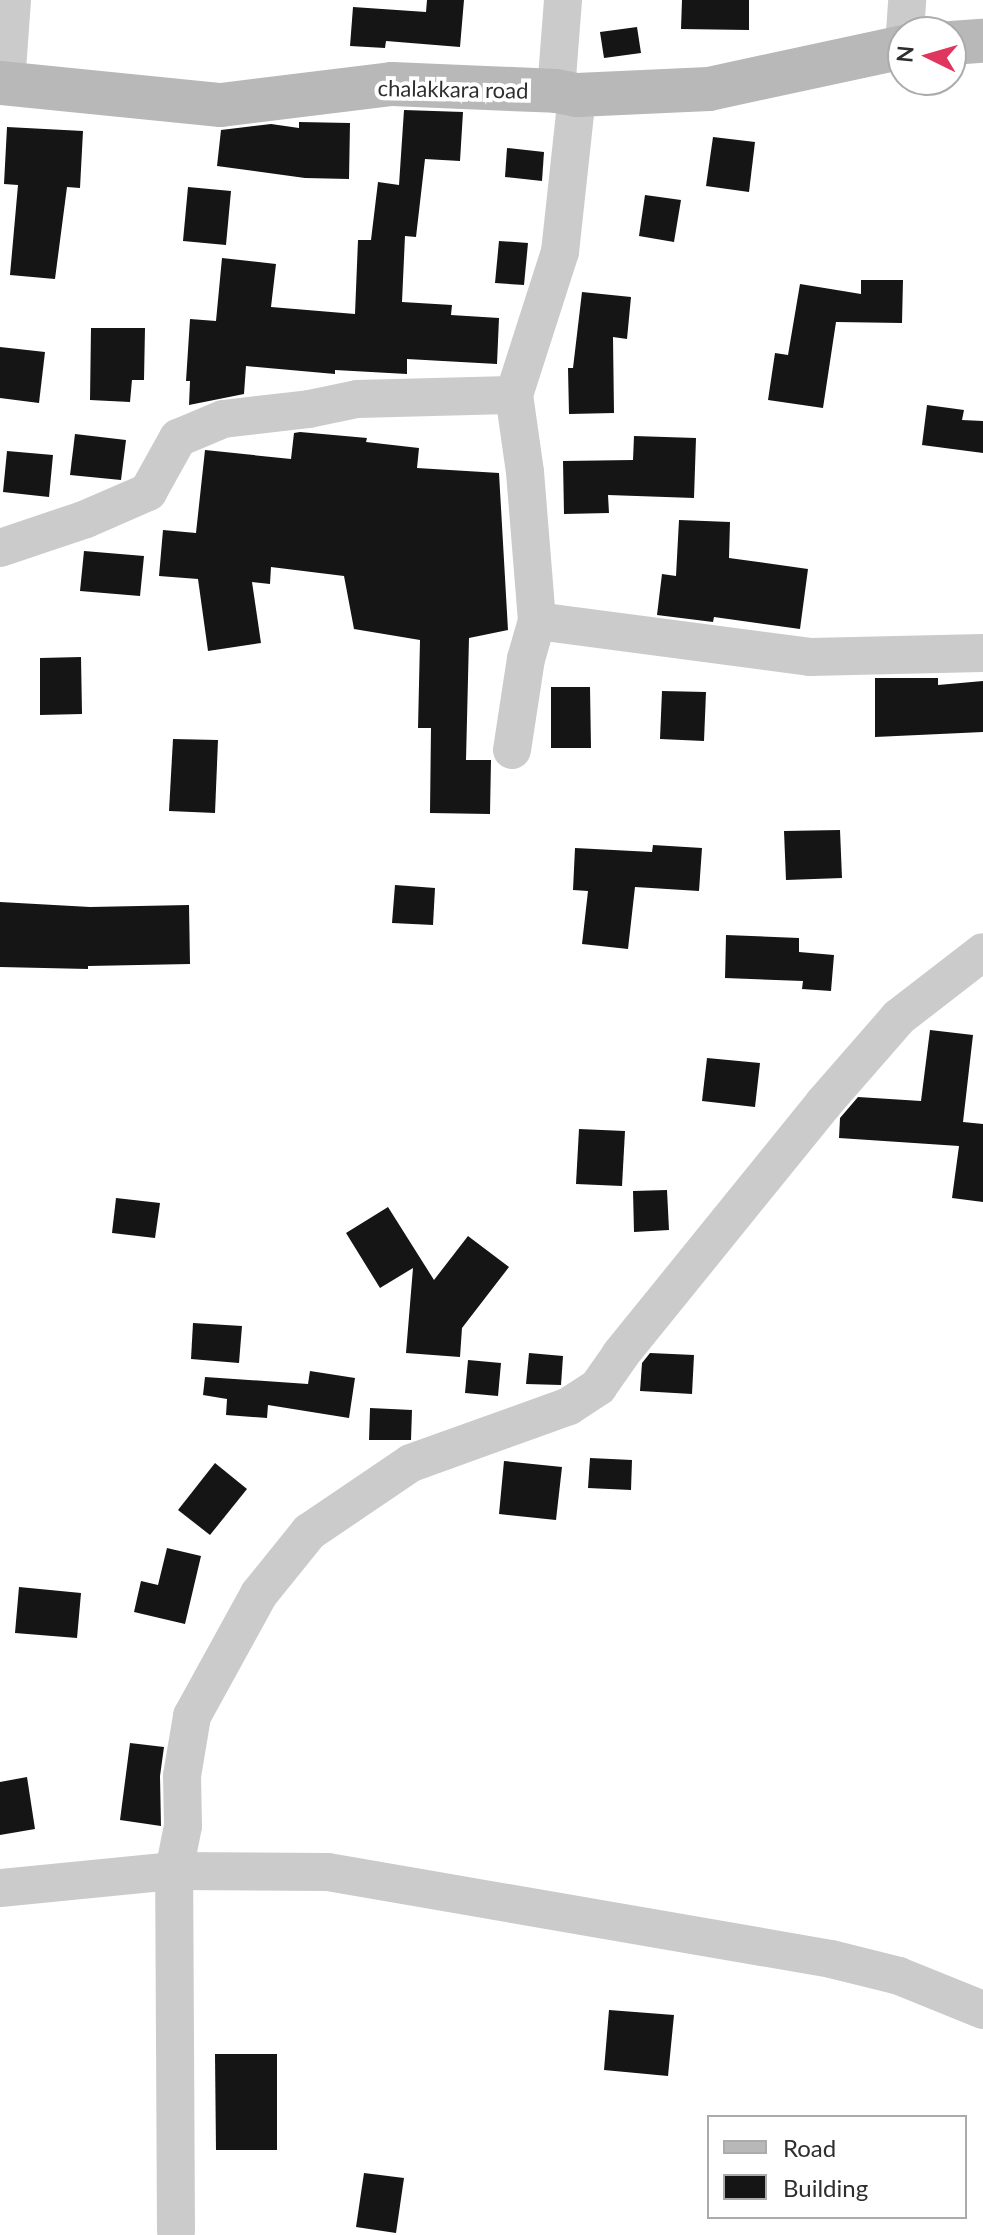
<!DOCTYPE html>
<style>
body{margin:0}
#map{position:relative;width:983px;height:2235px;overflow:hidden;background:#fff;font-family:Lato,sans-serif}
div>[style]{position:absolute}
.building>*{inset:0;background:#151515}
.minor>*{height:38px;margin:-19px;padding:0 19px;transform-origin:19px;border-radius:19px;background:#cbcbcb}
.secondary>*{height:44px;margin:-22px;padding:0 22px;transform-origin:22px;border-radius:22px;background:#b8b8b8}
span{translate:-50% -50%;white-space:nowrap;text-align:center;line-height:1.15;-webkit-text-stroke:8px #fff;paint-order:stroke}
.street-label{font-size:22px;color:#2e2e2e}
.legend{position:absolute;left:707px;top:2115px;width:260px;height:104px;box-sizing:border-box;background:#fff;border:2px solid #ababab;margin:0;padding:10px 14px;list-style:none;font-size:24px;color:#2e2e2e}
.legend li{display:flex;align-items:center;gap:16px;height:40px}
.legend b{width:40px;border:2px solid #ababab}
.north{position:absolute;left:887px;top:16px;width:80px;height:80px;box-sizing:border-box;background:#fff;border:2px solid #ababab;border-radius:50%;rotate:275deg;font-size:22px;font-weight:700;line-height:32px;text-align:center;color:#2e2e2e}
.north::after{content:'';display:block;margin:auto;width:28px;height:36px;background:#e0355c;clip-path:polygon(50% 0,100% 100%,50% 72%,0 100%)}
</style>
<div id="map">
<div class="building">
<div style="clip-path:polygon(427px 0,464px 0,460px 47px,386px 41px,385px 48px,350px 46px,353px 7px,426px 12px)"></div>
<div style="clip-path:polygon(682px 0,749px 0,749px 30px,681px 29px)"></div>
<div style="clip-path:polygon(637px 27px,641px 53px,604px 58px,600px 32px)"></div>
<div style="clip-path:polygon(404px 110px,463px 112px,460px 161px,425px 159px,416px 237px,405px 236px,402px 302px,452px 305px,451px 315px,499px 318px,497px 364px,407px 359px,407px 374px,335px 370px,335px 374px,246px 366px,244px 394px,189px 405px,190px 381px,186px 381px,190px 319px,216px 321px,222px 258px,276px 264px,271px 307px,355px 314px,358px 240px,371px 240px,378px 182px,399px 185px)"></div>
<div style="clip-path:polygon(299px 122px,350px 123px,349px 179px,305px 178px,217px 166px,221px 130px,271px 124px,299px 128px)"></div>
<div style="clip-path:polygon(7px 127px,83px 131px,80px 188px,67px 187px,55px 279px,10px 275px,18px 185px,4px 184px)"></div>
<div style="clip-path:polygon(713px 137px,755px 142px,749px 192px,706px 186px)"></div>
<div style="clip-path:polygon(507px 148px,544px 152px,542px 181px,505px 177px)"></div>
<div style="clip-path:polygon(188px 187px,231px 191px,226px 245px,183px 241px)"></div>
<div style="clip-path:polygon(645px 195px,681px 200px,674px 242px,639px 236px)"></div>
<div style="clip-path:polygon(499px 241px,528px 243px,524px 285px,495px 283px)"></div>
<div style="clip-path:polygon(861px 280px,903px 280px,902px 323px,836px 322px,823px 408px,768px 400px,775px 353px,788px 355px,800px 284px,861px 294px)"></div>
<div style="clip-path:polygon(582px 292px,631px 297px,627px 339px,613px 337px,614px 413px,569px 414px,568px 368px,573px 368px)"></div>
<div style="clip-path:polygon(91px 328px,145px 328px,144px 380px,132px 380px,130px 402px,90px 400px)"></div>
<div style="clip-path:polygon(0 347px,45px 352px,39px 403px,0 398px)"></div>
<div style="clip-path:polygon(927px 405px,964px 410px,962px 420px,983px 421px,983px 453px,922px 445px)"></div>
<div style="clip-path:polygon(300px 432px,367px 438px,366px 442px,419px 448px,417px 468px,499px 473px,508px 630px,469px 638px,466px 760px,491px 760px,490px 814px,430px 813px,431px 728px,418px 728px,420px 640px,354px 629px,344px 576px,271px 567px,270px 584px,252px 582px,261px 643px,208px 651px,198px 579px,159px 576px,163px 530px,196px 533px,205px 450px,291px 459px,294px 433px)"></div>
<div style="clip-path:polygon(75px 434px,126px 440px,121px 480px,70px 475px)"></div>
<div style="clip-path:polygon(634px 436px,696px 438px,694px 498px,608px 495px,609px 513px,564px 514px,563px 461px,633px 460px)"></div>
<div style="clip-path:polygon(7px 451px,53px 455px,49px 497px,3px 492px)"></div>
<div style="clip-path:polygon(679px 520px,730px 522px,729px 558px,808px 569px,800px 629px,714px 617px,713px 622px,657px 615px,662px 574px,676px 576px)"></div>
<div style="clip-path:polygon(84px 551px,144px 556px,140px 596px,80px 591px)"></div>
<div style="clip-path:polygon(81px 657px,82px 714px,40px 715px,40px 658px)"></div>
<div style="clip-path:polygon(875px 678px,938px 678px,938px 685px,983px 681px,983px 732px,875px 737px)"></div>
<div style="clip-path:polygon(551px 687px,590px 687px,591px 748px,551px 748px)"></div>
<div style="clip-path:polygon(662px 691px,706px 692px,704px 741px,660px 739px)"></div>
<div style="clip-path:polygon(173px 739px,218px 740px,215px 813px,169px 811px)"></div>
<div style="clip-path:polygon(840px 830px,842px 878px,786px 880px,784px 831px)"></div>
<div style="clip-path:polygon(653px 845px,702px 848px,699px 891px,635px 887px,628px 949px,582px 944px,588px 891px,573px 890px,575px 848px,652px 852px)"></div>
<div style="clip-path:polygon(395px 885px,435px 888px,433px 925px,392px 923px)"></div>
<div style="clip-path:polygon(0 902px,90px 907px,189px 905px,190px 964px,88px 966px,88px 969px,0 967px)"></div>
<div style="clip-path:polygon(726px 935px,799px 938px,799px 952px,834px 955px,831px 991px,802px 989px,803px 981px,725px 978px)"></div>
<div style="clip-path:polygon(930px 1030px,973px 1035px,963px 1122px,983px 1124px,983px 1202px,952px 1198px,959px 1146px,839px 1138px,840px 1118px,858px 1097px,921px 1101px)"></div>
<div style="clip-path:polygon(707px 1058px,760px 1063px,755px 1107px,702px 1101px)"></div>
<div style="clip-path:polygon(579px 1129px,625px 1131px,622px 1186px,576px 1184px)"></div>
<div style="clip-path:polygon(667px 1190px,669px 1230px,634px 1232px,633px 1191px)"></div>
<div style="clip-path:polygon(116px 1198px,160px 1203px,155px 1238px,112px 1233px)"></div>
<div style="clip-path:polygon(388px 1207px,434px 1280px,468px 1236px,509px 1267px,462px 1328px,460px 1357px,406px 1353px,413px 1268px,380px 1288px,346px 1233px)"></div>
<div style="clip-path:polygon(193px 1323px,242px 1326px,239px 1363px,191px 1359px)"></div>
<div style="clip-path:polygon(529px 1353px,563px 1356px,561px 1385px,526px 1384px)"></div>
<div style="clip-path:polygon(650px 1353px,694px 1355px,692px 1394px,640px 1391px,642px 1363px)"></div>
<div style="clip-path:polygon(468px 1360px,501px 1363px,498px 1396px,465px 1393px)"></div>
<div style="clip-path:polygon(310px 1371px,355px 1378px,349px 1418px,268px 1405px,267px 1418px,226px 1415px,227px 1399px,203px 1395px,205px 1377px,308px 1384px)"></div>
<div style="clip-path:polygon(370px 1408px,412px 1410px,411px 1440px,369px 1440px)"></div>
<div style="clip-path:polygon(590px 1458px,632px 1460px,631px 1490px,588px 1488px)"></div>
<div style="clip-path:polygon(504px 1461px,562px 1467px,556px 1520px,499px 1514px)"></div>
<div style="clip-path:polygon(215px 1463px,247px 1489px,210px 1535px,178px 1510px)"></div>
<div style="clip-path:polygon(167px 1548px,201px 1556px,185px 1624px,134px 1612px,141px 1581px,158px 1585px)"></div>
<div style="clip-path:polygon(19px 1587px,81px 1593px,77px 1638px,15px 1633px)"></div>
<div style="clip-path:polygon(130px 1743px,164px 1747px,160px 1776px,161px 1826px,120px 1820px)"></div>
<div style="clip-path:polygon(27px 1777px,35px 1829px,0 1835px,0 1782px)"></div>
<div style="clip-path:polygon(609px 2010px,674px 2015px,668px 2076px,604px 2070px)"></div>
<div style="clip-path:polygon(215px 2054px,277px 2054px,277px 2150px,216px 2150px)"></div>
<div style="clip-path:polygon(364px 2173px,404px 2178px,396px 2233px,356px 2227px)"></div>
</div>
<div class="minor">
<div style="left:905px;top:32px;width:32px;rotate:-86deg"></div>
<div style="left:6px;top:84px;width:84px;rotate:-85.9deg"></div>
<div style="left:556px;top:91px;width:91px;rotate:-85.6deg"></div>
<div style="left:0;top:548px;width:91px;rotate:-18.6deg"></div>
<div style="left:86px;top:519px;width:68px;rotate:-23.5deg"></div>
<div style="left:148px;top:492px;width:62px;rotate:-60.9deg"></div>
<div style="left:178px;top:438px;width:49px;rotate:-22.9deg"></div>
<div style="left:223px;top:419px;width:87px;rotate:-6.6deg"></div>
<div style="left:309px;top:409px;width:49px;rotate:-11.8deg"></div>
<div style="left:357px;top:399px;width:157px;rotate:-1.5deg"></div>
<div style="left:514px;top:395px;width:150px;rotate:-72.2deg"></div>
<div style="left:560px;top:252px;width:158px;rotate:-83.8deg"></div>
<div style="left:537px;top:621px;width:275px;rotate:7.5deg"></div>
<div style="left:810px;top:657px;width:173px;rotate:-1.3deg"></div>
<div style="left:512px;top:750px;width:92px;rotate:-81.3deg"></div>
<div style="left:526px;top:659px;width:40px;rotate:-74deg"></div>
<div style="left:537px;top:621px;width:149px;rotate:-94.6deg"></div>
<div style="left:525px;top:472px;width:78px;rotate:-98.1deg"></div>
<div style="left:0;top:1888px;width:175px;rotate:-5.6deg"></div>
<div style="left:174px;top:1871px;width:154px;rotate:0.4deg"></div>
<div style="left:328px;top:1872px;width:510px;rotate:9.81deg"></div>
<div style="left:831px;top:1959px;width:70px;rotate:14deg"></div>
<div style="left:899px;top:1976px;width:91px;rotate:22deg"></div>
<div style="left:176px;top:2231px;width:360px;rotate:-90.3deg"></div>
<div style="left:174px;top:1871px;width:46px;rotate:-78.7deg"></div>
<div style="left:183px;top:1826px;width:50px;rotate:-91.1deg"></div>
<div style="left:182px;top:1776px;width:61px;rotate:-80.5deg"></div>
<div style="left:192px;top:1716px;width:139px;rotate:-61.2deg"></div>
<div style="left:259px;top:1594px;width:80px;rotate:-51.1deg"></div>
<div style="left:309px;top:1532px;width:123px;rotate:-34.1deg"></div>
<div style="left:411px;top:1463px;width:168px;rotate:-19.8deg"></div>
<div style="left:569px;top:1406px;width:35px;rotate:-33deg"></div>
<div style="left:598px;top:1387px;width:39px;rotate:-55deg"></div>
<div style="left:620px;top:1355px;width:324px;rotate:-51deg"></div>
<div style="left:824px;top:1103px;width:114px;rotate:-48.9deg"></div>
<div style="left:899px;top:1017px;width:106px;rotate:-37.7deg"></div>
</div>
<div class="secondary">
<div style="left:951px;top:43px;width:32px;rotate:-4deg"></div>
<div style="left:0;top:83px;width:222px;rotate:5.7deg"></div>
<div style="left:221px;top:105px;width:172px;rotate:-7deg"></div>
<div style="left:392px;top:84px;width:164px;rotate:2.4deg"></div>
<div style="left:556px;top:91px;width:21px;rotate:11deg"></div>
<div style="left:577px;top:95px;width:132px;rotate:-2.6deg"></div>
<div style="left:709px;top:89px;width:198px;rotate:-12.2deg"></div>
</div>
<div class="street-label">
<span style="left:453px;top:89px;rotate:1deg">chalakkara road</span>
</div>
<ul class="legend">
<li><b style="height:10px;background:#b8b8b8"></b>Road</li>
<li><b style="height:22px;background:#151515"></b>Building</li>
</ul>
<div class="north">N</div>
</div>
